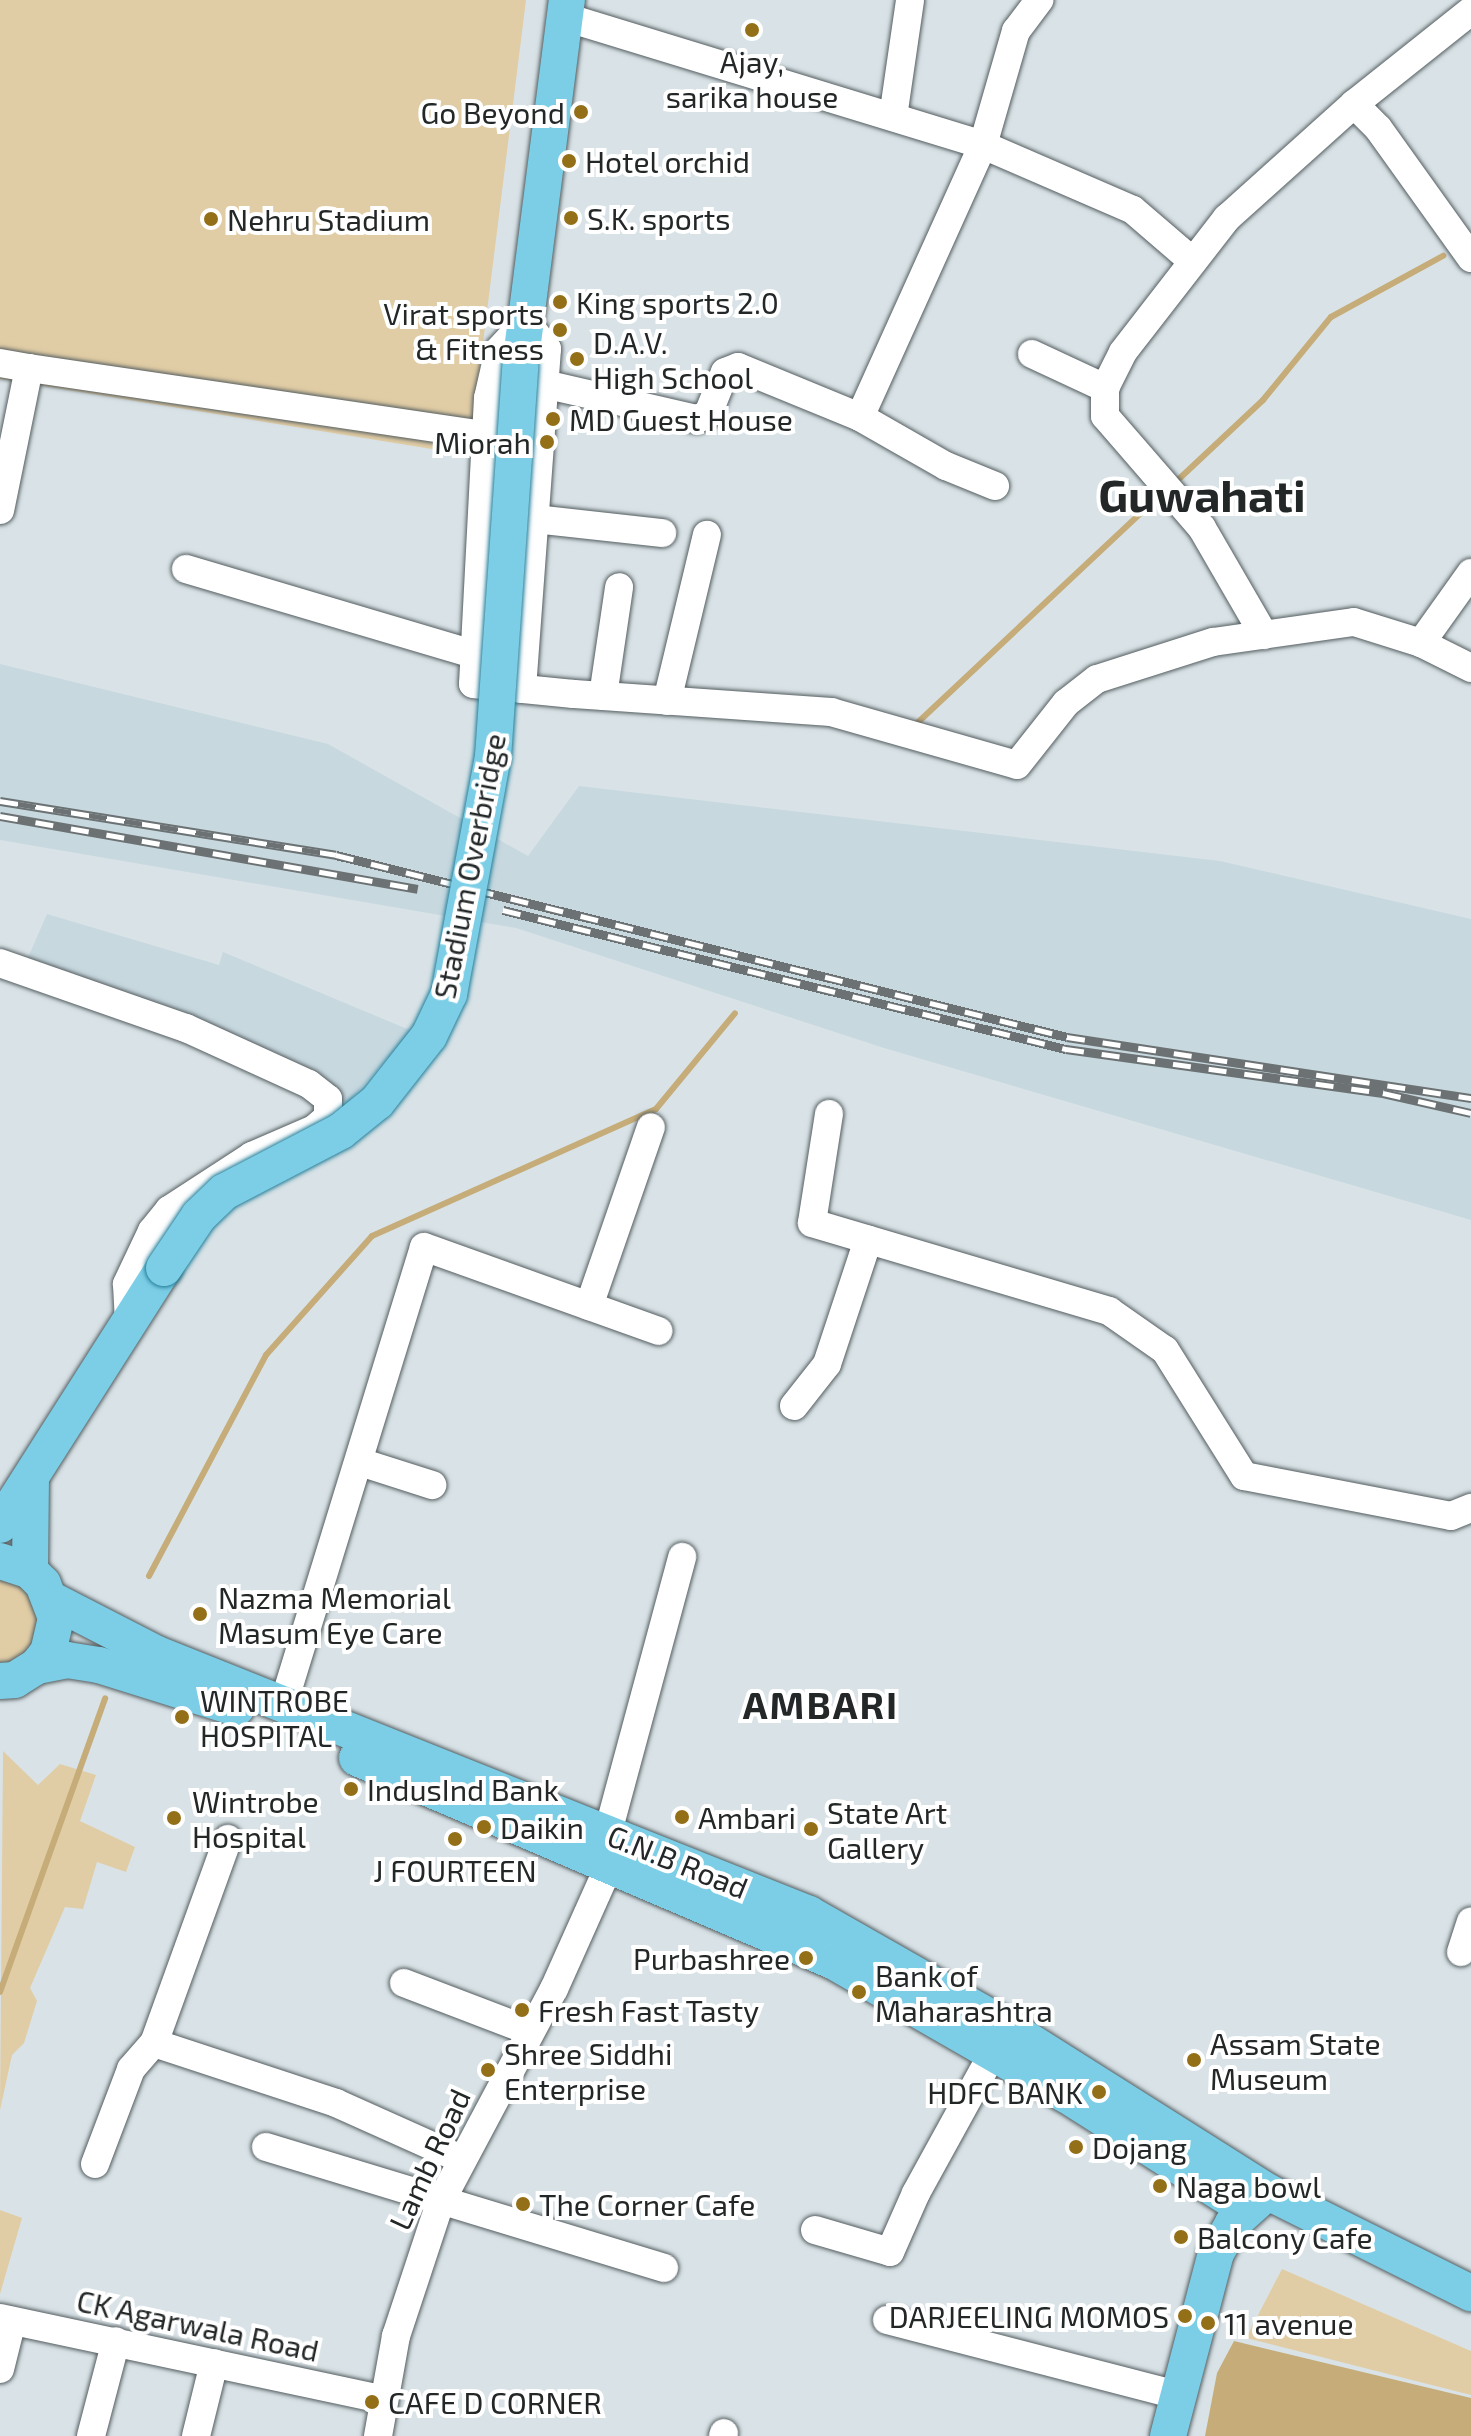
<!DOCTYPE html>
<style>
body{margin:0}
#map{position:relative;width:1471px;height:2436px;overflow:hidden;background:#d9e3e7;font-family:"Exo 2",sans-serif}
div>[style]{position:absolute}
.built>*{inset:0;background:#c7d8df}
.green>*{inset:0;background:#e1cda5}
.water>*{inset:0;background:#c5ac78}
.stream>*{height:6px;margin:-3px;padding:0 3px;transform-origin:3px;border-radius:3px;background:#c5ac78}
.roads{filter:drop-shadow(0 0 2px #545d60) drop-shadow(0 0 2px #545d60)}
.minor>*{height:28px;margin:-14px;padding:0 14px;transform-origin:14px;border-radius:14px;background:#fff}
.major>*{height:36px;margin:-18px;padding:0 18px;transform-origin:18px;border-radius:18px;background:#7ccee6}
.rail>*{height:9px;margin-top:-4.5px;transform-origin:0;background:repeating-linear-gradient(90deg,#fff 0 18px,#6c7274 0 36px);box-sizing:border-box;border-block:2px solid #6c7274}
.bridges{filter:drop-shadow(0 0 2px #247e99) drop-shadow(0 0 2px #247e99)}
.major-bridge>*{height:36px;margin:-18px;padding:0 18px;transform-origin:18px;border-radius:18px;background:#7ccee6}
.dots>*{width:22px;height:22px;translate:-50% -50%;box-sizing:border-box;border:4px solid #fff;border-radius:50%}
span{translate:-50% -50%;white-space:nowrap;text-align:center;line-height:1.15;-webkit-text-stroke:8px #fff;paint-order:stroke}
.poi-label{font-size:30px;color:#232728}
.right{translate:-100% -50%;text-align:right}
.left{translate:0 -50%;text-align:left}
.street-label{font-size:30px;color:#232728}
.district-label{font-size:38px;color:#232728;font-weight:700;letter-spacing:2px}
.town-label{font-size:46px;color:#232728;font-weight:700}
</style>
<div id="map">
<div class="built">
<div style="clip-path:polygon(0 664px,328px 744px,528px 856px,579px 786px,1220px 861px,1471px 919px,1471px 1220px,884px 1048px,516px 928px,0 840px)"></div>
<div style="clip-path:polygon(47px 914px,219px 965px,223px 952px,412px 1031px,347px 1103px,271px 1060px,26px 962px)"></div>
</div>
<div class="green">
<div style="clip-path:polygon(0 0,526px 0,469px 455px,0 379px)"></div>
<div style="clip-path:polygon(0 1576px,30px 1586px,44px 1645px,6px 1665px,0 1663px)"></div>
<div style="clip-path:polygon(3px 1751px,38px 1785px,60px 1764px,96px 1775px,80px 1821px,135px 1847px,126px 1872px,97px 1862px,83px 1909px,65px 1907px,30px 1988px,37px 2001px,24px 2043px,12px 2055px,0 2110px)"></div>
<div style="clip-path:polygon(0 2210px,22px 2218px,0 2294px)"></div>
<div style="clip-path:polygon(1282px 2269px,1471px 2351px,1471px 2395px,1246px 2338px)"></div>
</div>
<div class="water">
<div style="clip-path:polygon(1234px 2341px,1471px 2398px,1471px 2436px,1205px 2436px,1217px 2373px)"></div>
</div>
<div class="stream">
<div style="left:1180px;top:478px;width:114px;rotate:-43.2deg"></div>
<div style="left:1263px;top:400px;width:107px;rotate:-50.7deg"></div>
<div style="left:1331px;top:317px;width:128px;rotate:-28.6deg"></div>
<div style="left:914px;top:726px;width:332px;rotate:-43.2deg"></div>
<div style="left:149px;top:1576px;width:250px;rotate:-62.1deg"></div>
<div style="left:266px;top:1355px;width:159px;rotate:-48.3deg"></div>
<div style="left:372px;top:1236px;width:311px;rotate:-24.1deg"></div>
<div style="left:656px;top:1109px;width:124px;rotate:-50.5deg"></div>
<div style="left:0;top:1992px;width:312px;rotate:-70.3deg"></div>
</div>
<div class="roads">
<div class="minor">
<div style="left:565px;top:17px;width:437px;rotate:17deg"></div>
<div style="left:983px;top:145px;width:163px;rotate:23.4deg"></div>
<div style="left:1133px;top:210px;width:75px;rotate:40.7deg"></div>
<div style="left:1354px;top:104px;width:34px;rotate:45deg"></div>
<div style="left:1378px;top:128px;width:160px;rotate:54.4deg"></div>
<div style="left:893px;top:117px;width:118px;rotate:-81.7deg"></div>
<div style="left:1032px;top:354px;width:81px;rotate:25deg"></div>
<div style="left:0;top:363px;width:29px;rotate:10deg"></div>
<div style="left:29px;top:368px;width:145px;rotate:101.5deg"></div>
<div style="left:29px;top:368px;width:460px;rotate:8.4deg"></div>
<div style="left:544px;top:384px;width:157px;rotate:12.9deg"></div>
<div style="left:697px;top:419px;width:12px;rotate:-24deg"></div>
<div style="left:708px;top:414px;width:45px;rotate:-68deg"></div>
<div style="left:725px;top:372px;width:14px;rotate:-21deg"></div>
<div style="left:738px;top:367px;width:132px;rotate:22.3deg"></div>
<div style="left:860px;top:417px;width:99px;rotate:29.7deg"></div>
<div style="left:946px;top:466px;width:53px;rotate:22.2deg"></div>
<div style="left:860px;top:417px;width:299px;rotate:-65.7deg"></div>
<div style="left:983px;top:145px;width:119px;rotate:-73.9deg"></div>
<div style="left:1016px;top:31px;width:39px;rotate:-53deg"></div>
<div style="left:535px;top:519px;width:128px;rotate:6.3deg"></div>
<div style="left:186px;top:569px;width:299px;rotate:16.5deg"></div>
<div style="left:1264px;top:635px;width:124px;rotate:-120.1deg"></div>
<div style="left:1202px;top:528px;width:148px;rotate:-130.9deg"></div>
<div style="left:1105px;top:416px;width:28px;rotate:-90deg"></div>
<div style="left:1105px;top:388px;width:40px;rotate:-63.4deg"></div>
<div style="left:1123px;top:352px;width:170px;rotate:-52.2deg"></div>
<div style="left:1227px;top:218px;width:171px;rotate:-41.9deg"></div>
<div style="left:1354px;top:104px;width:149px;rotate:-38.5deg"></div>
<div style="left:1421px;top:643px;width:86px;rotate:-54.5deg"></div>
<div style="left:522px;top:689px;width:341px;rotate:-85.8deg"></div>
<div style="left:547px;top:349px;width:35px;rotate:-127deg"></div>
<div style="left:526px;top:321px;width:40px;rotate:133deg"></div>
<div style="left:499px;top:350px;width:49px;rotate:102.9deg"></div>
<div style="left:488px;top:398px;width:286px;rotate:93deg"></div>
<div style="left:473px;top:684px;width:101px;rotate:5.7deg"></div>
<div style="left:574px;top:694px;width:258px;rotate:4deg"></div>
<div style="left:831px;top:712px;width:193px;rotate:15.9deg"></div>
<div style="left:1017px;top:765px;width:79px;rotate:-51.7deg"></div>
<div style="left:1066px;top:703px;width:39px;rotate:-38deg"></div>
<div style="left:1097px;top:679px;width:122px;rotate:-17.7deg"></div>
<div style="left:1213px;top:642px;width:142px;rotate:-8.1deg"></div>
<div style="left:1354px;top:622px;width:70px;rotate:17.4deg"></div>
<div style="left:1421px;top:643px;width:56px;rotate:26.6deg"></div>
<div style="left:603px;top:696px;width:110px;rotate:-81.6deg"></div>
<div style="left:667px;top:701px;width:171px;rotate:-76.5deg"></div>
<div style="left:0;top:963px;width:197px;rotate:19.3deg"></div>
<div style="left:186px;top:1028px;width:135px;rotate:24.5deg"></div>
<div style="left:309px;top:1084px;width:24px;rotate:38deg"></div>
<div style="left:328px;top:1099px;width:18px;rotate:90deg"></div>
<div style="left:328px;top:1117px;width:18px;rotate:139deg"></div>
<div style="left:314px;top:1129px;width:68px;rotate:156.5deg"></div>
<div style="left:252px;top:1156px;width:99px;rotate:147deg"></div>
<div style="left:169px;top:1210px;width:27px;rotate:129deg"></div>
<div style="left:152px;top:1231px;width:59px;rotate:115.3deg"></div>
<div style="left:127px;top:1284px;width:34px;rotate:87deg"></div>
<div style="left:829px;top:1114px;width:110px;rotate:98.9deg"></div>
<div style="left:812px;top:1223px;width:310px;rotate:16.5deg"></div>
<div style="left:1109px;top:1311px;width:68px;rotate:34.9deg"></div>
<div style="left:1165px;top:1350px;width:149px;rotate:57.9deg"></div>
<div style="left:1244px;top:1476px;width:211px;rotate:10.9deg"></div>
<div style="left:1451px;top:1516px;width:22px;rotate:-22deg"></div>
<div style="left:589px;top:1306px;width:189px;rotate:-70.9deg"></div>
<div style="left:794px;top:1406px;width:53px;rotate:-51.8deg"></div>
<div style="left:827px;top:1364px;width:131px;rotate:-71.7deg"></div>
<div style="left:360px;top:1462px;width:76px;rotate:17.7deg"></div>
<div style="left:284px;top:1702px;width:476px;rotate:-72.9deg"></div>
<div style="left:424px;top:1247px;width:249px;rotate:19.7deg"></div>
<div style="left:608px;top:1832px;width:285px;rotate:-74.9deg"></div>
<div style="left:1461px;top:1952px;width:32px;rotate:-72deg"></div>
<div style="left:404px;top:1983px;width:135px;rotate:20.9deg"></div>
<div style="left:154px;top:2043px;width:217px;rotate:-70.1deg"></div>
<div style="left:266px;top:2147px;width:416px;rotate:16.9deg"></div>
<div style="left:95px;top:2164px;width:102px;rotate:-69.2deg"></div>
<div style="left:131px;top:2069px;width:35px;rotate:-49deg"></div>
<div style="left:154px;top:2043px;width:192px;rotate:18.2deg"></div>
<div style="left:336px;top:2103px;width:137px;rotate:24.1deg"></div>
<div style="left:815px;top:2230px;width:78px;rotate:16.3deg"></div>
<div style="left:890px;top:2252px;width:64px;rotate:-66.2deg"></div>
<div style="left:916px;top:2193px;width:162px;rotate:-61.2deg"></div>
<div style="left:0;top:2318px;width:390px;rotate:12deg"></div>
<div style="left:887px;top:2320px;width:300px;rotate:14.5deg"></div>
<div style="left:0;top:2369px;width:49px;rotate:-76deg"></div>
<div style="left:91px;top:2436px;width:98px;rotate:-75.3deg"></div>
<div style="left:196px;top:2436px;width:75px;rotate:-76.1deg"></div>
<div style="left:378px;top:2436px;width:102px;rotate:-79.8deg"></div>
<div style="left:396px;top:2336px;width:140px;rotate:-71.7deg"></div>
<div style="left:440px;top:2203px;width:242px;rotate:-62deg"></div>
<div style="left:554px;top:1989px;width:154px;rotate:-65.9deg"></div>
<div style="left:723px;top:2436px;width:3px;rotate:-72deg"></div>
</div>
<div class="major">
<div style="left:520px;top:366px;width:369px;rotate:-82.7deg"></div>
<div style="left:0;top:1525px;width:305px;rotate:-57.5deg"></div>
<div style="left:0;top:1561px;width:32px;rotate:18deg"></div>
<div style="left:30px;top:1571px;width:18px;rotate:45deg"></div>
<div style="left:43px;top:1584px;width:36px;rotate:69deg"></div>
<div style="left:56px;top:1618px;width:35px;rotate:103deg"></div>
<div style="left:48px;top:1652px;width:18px;rotate:128deg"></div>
<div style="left:37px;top:1666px;width:26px;rotate:148deg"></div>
<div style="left:15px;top:1680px;width:15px;rotate:176deg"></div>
<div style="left:30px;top:1571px;width:90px;rotate:-89.4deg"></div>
<div style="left:52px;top:1600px;width:118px;rotate:27.2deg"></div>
<div style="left:157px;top:1654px;width:702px;rotate:21.74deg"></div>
<div style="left:809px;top:1914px;width:228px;rotate:29.7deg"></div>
<div style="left:1007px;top:2027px;width:309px;rotate:32.3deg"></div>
<div style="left:1268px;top:2192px;width:227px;rotate:26.5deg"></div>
<div style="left:37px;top:1666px;width:31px;rotate:-11deg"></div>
<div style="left:67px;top:1660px;width:32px;rotate:9deg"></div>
<div style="left:99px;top:1665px;width:144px;rotate:17.4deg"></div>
<div style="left:357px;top:1758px;width:520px;rotate:23.11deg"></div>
<div style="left:835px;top:1962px;width:265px;rotate:29.9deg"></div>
<div style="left:1065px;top:2094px;width:214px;rotate:32.4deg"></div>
<div style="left:1168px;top:2436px;width:189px;rotate:-75.3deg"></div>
<div style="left:1216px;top:2253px;width:34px;rotate:-60deg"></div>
<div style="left:1233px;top:2223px;width:43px;rotate:-42.2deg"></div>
</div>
</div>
<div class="rail">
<div style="left:0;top:801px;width:340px;rotate:9.1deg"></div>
<div style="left:336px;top:855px;width:753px;rotate:13.98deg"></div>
<div style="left:1067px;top:1037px;width:409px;rotate:8.6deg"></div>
<div style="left:0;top:816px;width:424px;rotate:9.9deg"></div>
<div style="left:503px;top:910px;width:580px;rotate:13.87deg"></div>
<div style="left:1066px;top:1049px;width:320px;rotate:7.9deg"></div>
<div style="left:1383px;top:1093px;width:90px;rotate:12.8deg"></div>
</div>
<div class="bridges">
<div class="major-bridge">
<div style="left:164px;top:1268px;width:63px;rotate:-56.1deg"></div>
<div style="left:199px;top:1216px;width:35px;rotate:-44deg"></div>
<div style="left:224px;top:1192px;width:132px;rotate:-27.5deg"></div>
<div style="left:341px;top:1131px;width:46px;rotate:-38.9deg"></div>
<div style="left:377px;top:1102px;width:84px;rotate:-51.8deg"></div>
<div style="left:429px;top:1036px;width:47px;rotate:-64.5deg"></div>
<div style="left:449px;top:994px;width:241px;rotate:-79.5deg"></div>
<div style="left:493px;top:757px;width:392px;rotate:-86deg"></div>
</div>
</div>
<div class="dots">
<div style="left:752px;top:30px;background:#937018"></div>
<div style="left:581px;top:112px;background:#937018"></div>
<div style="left:569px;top:161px;background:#937018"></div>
<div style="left:571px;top:218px;background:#937018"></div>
<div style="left:211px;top:219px;background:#937018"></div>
<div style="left:560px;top:302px;background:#937018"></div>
<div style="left:560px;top:330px;background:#937018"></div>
<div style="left:577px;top:359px;background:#937018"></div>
<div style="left:553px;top:419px;background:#937018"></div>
<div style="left:547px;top:442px;background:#937018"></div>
<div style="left:200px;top:1614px;background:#937018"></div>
<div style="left:182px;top:1717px;background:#937018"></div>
<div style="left:351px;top:1789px;background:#937018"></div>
<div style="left:682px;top:1817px;background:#937018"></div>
<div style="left:174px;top:1818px;background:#937018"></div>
<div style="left:484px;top:1827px;background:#937018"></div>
<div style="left:811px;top:1829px;background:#937018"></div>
<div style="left:455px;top:1839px;background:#937018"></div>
<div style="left:806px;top:1958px;background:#937018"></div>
<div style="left:859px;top:1992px;background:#937018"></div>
<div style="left:522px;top:2010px;background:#937018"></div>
<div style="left:1194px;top:2060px;background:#937018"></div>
<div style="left:488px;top:2070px;background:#937018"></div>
<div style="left:1099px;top:2092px;background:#937018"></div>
<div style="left:1076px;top:2147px;background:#937018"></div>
<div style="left:1160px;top:2186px;background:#937018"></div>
<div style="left:523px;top:2204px;background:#937018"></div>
<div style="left:1181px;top:2237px;background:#937018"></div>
<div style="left:1185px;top:2316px;background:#937018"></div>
<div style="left:1208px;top:2323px;background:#937018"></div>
<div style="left:372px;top:2402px;background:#937018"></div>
</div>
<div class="poi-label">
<span style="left:752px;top:78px">Ajay,<br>sarika house</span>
<span class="right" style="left:565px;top:112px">Go Beyond</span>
<span class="left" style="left:585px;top:161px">Hotel orchid</span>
<span class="left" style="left:587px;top:218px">S.K. sports</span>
<span class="left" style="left:227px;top:219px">Nehru Stadium</span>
<span class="left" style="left:576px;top:302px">King sports 2.0</span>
<span class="right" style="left:544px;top:330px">Virat sports<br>&amp; Fitness</span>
<span class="left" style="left:593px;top:359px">D.A.V.<br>High School</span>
<span class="left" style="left:569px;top:419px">MD Guest House</span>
<span class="right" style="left:531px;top:442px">Miorah</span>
<span class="left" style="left:218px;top:1614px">Nazma Memorial<br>Masum Eye Care</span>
<span class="left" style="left:200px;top:1717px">WINTROBE<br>HOSPITAL</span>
<span class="left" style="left:367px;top:1789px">IndusInd Bank</span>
<span class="left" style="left:192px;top:1818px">Wintrobe<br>Hospital</span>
<span class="left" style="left:827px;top:1829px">State Art<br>Gallery</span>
<span class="left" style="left:698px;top:1817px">Ambari</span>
<span class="left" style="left:500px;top:1827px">Daikin</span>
<span style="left:455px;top:1870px">J FOURTEEN</span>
<span class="right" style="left:790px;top:1958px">Purbashree</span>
<span class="left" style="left:875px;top:1992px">Bank of<br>Maharashtra</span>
<span class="left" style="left:538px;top:2010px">Fresh Fast Tasty</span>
<span class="left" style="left:1210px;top:2060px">Assam State<br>Museum</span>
<span class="left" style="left:504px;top:2070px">Shree Siddhi<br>Enterprise</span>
<span class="right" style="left:1083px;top:2092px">HDFC BANK</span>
<span class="left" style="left:1092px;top:2147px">Dojang</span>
<span class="left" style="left:1176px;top:2186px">Naga bowl</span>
<span class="left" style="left:539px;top:2204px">The Corner Cafe</span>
<span class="left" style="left:1197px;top:2237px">Balcony Cafe</span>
<span class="right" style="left:1169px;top:2316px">DARJEELING MOMOS</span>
<span class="left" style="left:1224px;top:2323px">11 avenue</span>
<span class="left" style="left:388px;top:2402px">CAFE D CORNER</span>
</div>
<div class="street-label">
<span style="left:469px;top:866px;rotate:-79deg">Stadium Overbridge</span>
<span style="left:678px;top:1861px;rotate:22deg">G.N.B Road</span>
<span style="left:429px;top:2159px;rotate:-65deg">Lamb Road</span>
<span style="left:198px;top:2325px;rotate:12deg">CK Agarwala Road</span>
</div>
<div class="district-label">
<span style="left:821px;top:1705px">AMBARI</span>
</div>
<div class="town-label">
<span style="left:1202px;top:494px">Guwahati</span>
</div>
</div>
